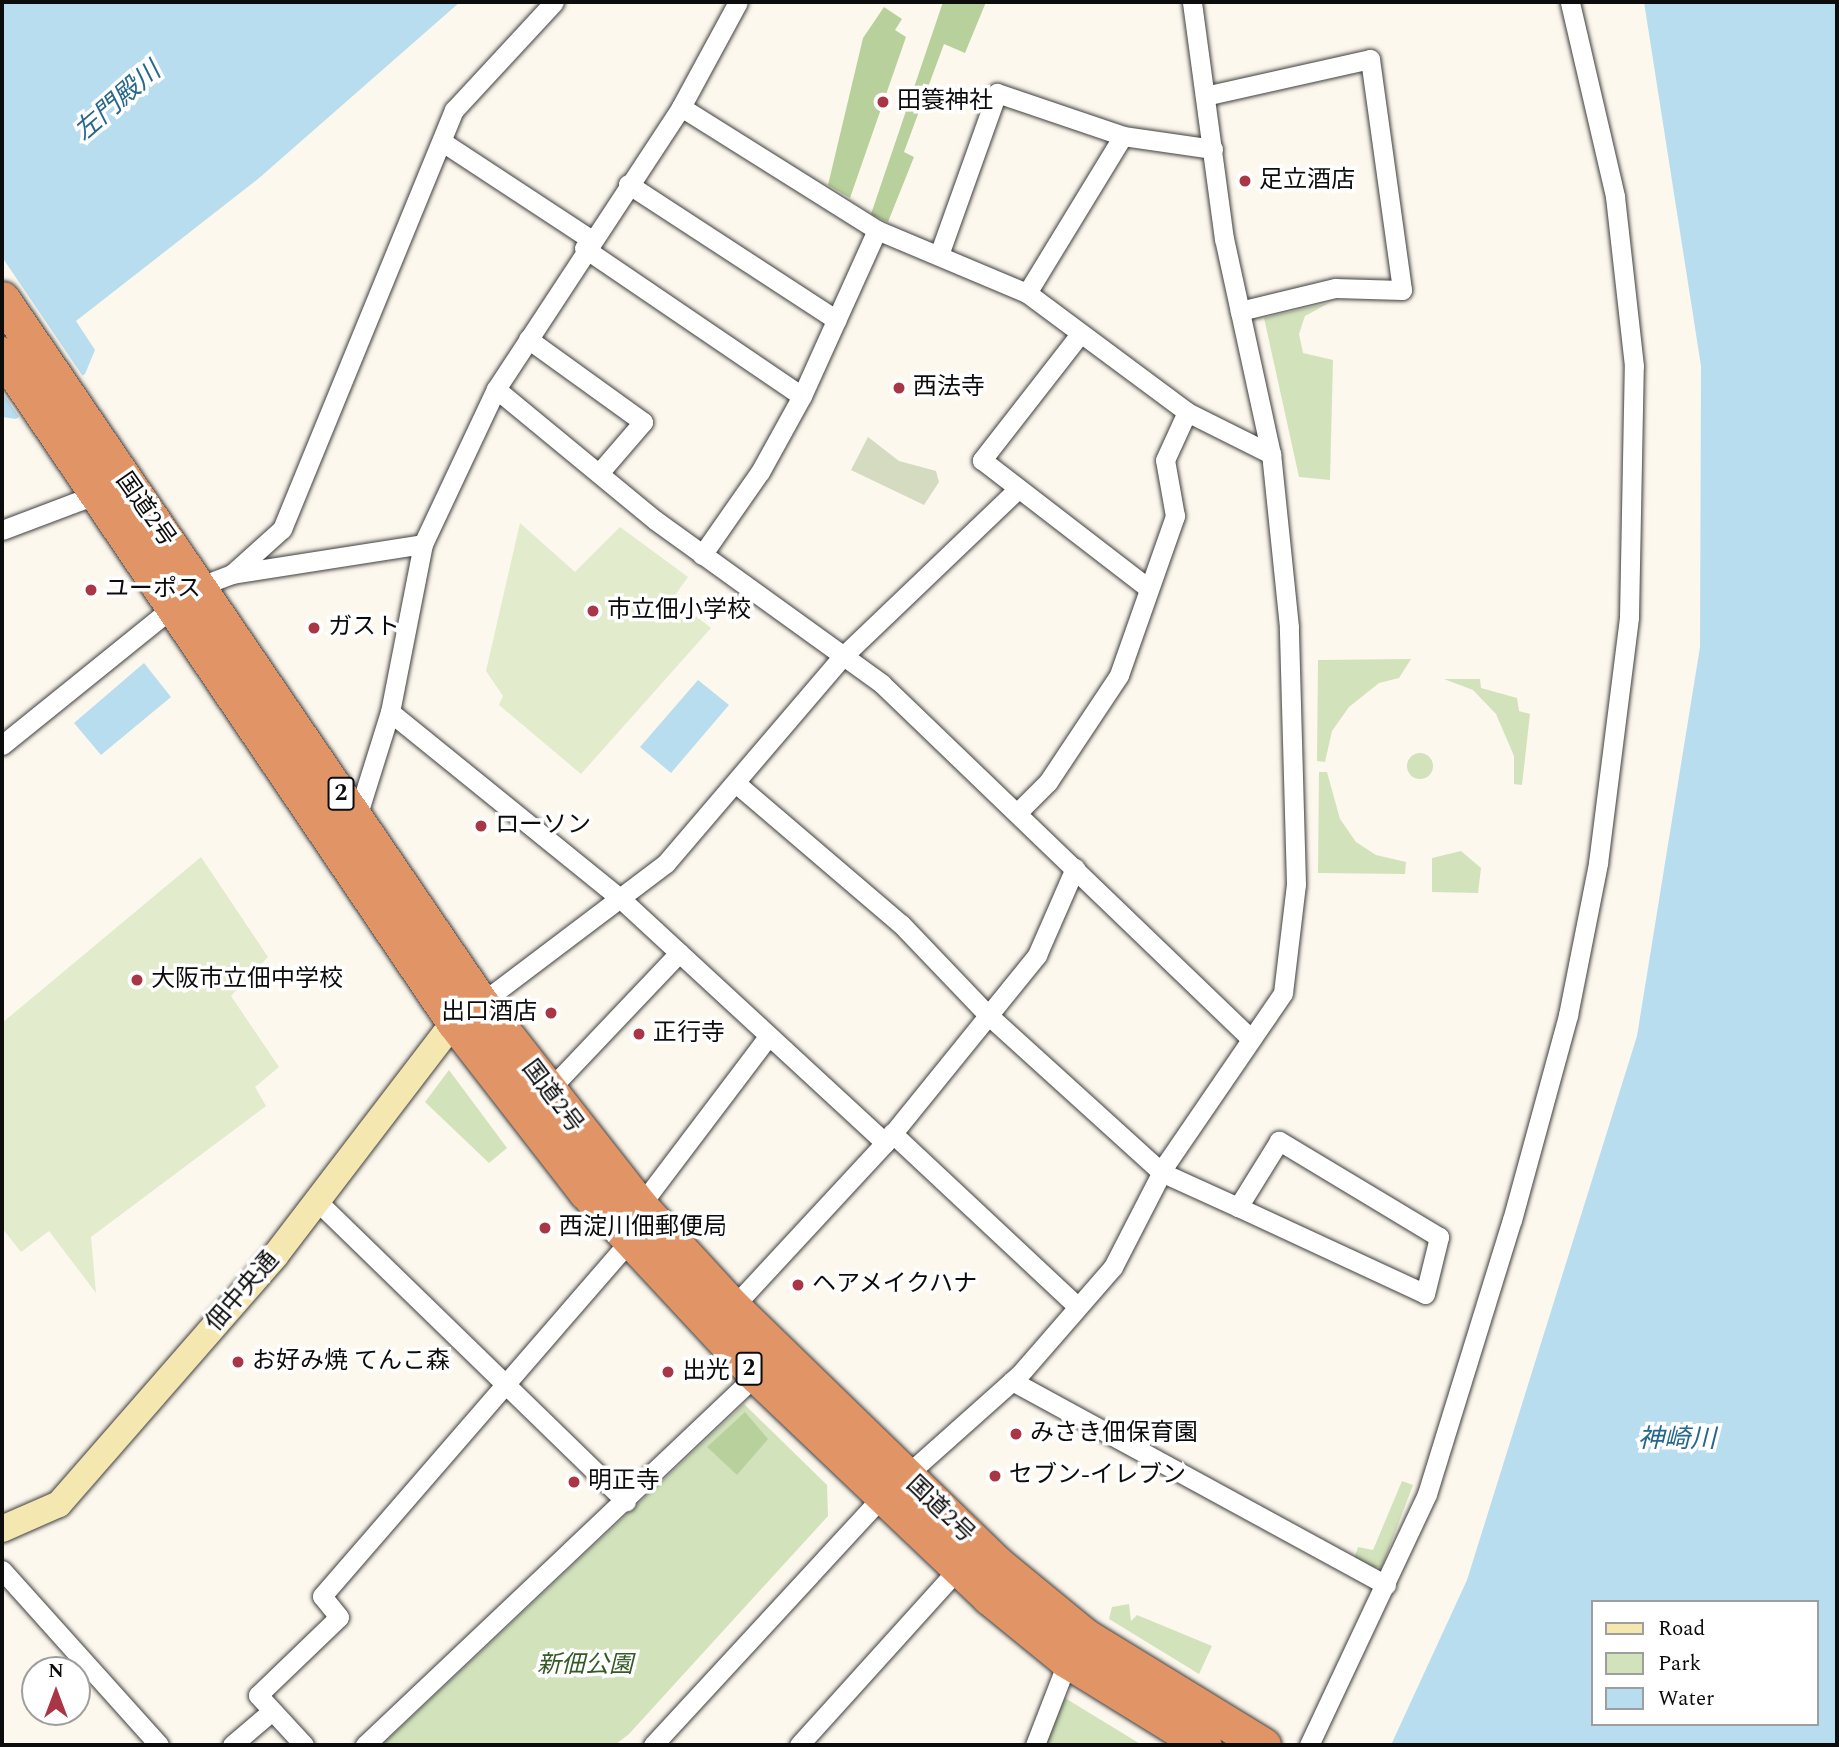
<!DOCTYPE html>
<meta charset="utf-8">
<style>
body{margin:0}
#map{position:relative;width:1839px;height:1747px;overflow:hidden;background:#fdf8ed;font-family:Spectral,"Noto Sans JP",serif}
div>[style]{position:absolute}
.green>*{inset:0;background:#d2e2bb}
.round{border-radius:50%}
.forest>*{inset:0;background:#b8d19c}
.cemetery>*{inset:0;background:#d5dbc1}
.pitch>*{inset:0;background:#e2ebcb}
.water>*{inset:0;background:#b8ddee}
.pier>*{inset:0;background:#fdf8ed}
.roads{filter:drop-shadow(0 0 2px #3f3f3f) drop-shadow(0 0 2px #3f3f3f)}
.street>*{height:19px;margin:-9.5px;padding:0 9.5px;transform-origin:9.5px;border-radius:9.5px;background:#fff}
.secondary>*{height:26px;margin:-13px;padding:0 13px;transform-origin:13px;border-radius:13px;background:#f4e8b0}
.highway>*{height:35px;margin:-17.5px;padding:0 17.5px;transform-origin:17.5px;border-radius:17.5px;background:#e19566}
.dots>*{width:19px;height:19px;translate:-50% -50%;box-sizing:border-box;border:4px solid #fff;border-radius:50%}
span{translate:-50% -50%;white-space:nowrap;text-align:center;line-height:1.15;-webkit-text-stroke:7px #fff;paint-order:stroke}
.shield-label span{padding:2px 5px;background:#fff;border:2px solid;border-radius:5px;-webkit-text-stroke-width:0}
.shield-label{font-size:23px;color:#0c0c0c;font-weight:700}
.poi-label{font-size:24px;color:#0c0c0c}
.left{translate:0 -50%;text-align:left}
.right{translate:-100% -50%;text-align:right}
.street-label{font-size:24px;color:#0c0c0c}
.park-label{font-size:24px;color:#345a25;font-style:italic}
.water-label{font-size:26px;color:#26678d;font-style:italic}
.frame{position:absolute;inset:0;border:4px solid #0c0c0c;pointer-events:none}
.legend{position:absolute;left:1591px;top:1600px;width:228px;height:126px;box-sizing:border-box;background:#fff;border:2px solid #9e9e9e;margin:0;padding:9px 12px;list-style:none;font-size:21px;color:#0c0c0c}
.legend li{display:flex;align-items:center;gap:14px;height:35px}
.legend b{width:35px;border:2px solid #9e9e9e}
.north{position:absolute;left:21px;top:1656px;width:70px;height:70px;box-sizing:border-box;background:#fff;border:2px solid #9e9e9e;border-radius:50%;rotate:0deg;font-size:19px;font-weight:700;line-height:28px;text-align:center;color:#0c0c0c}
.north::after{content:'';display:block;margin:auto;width:24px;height:32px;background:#a93644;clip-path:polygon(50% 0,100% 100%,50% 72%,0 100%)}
</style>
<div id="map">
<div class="green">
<div style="clip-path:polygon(1329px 303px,1305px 316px,1299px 334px,1303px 353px,1333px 360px,1330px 480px,1299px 477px,1264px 318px)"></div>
<div style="clip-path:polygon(1411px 659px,1399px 678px,1379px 683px,1349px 707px,1332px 731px,1325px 762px,1317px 761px,1318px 660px)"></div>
<div style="clip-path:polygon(1444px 679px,1480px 679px,1481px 688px,1517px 698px,1519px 711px,1530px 714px,1522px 785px,1514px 784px,1514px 756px,1496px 714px,1473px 690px)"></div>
<div class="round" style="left:1407px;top:753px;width:26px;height:26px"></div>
<div style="clip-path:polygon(1319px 772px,1327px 772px,1340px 819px,1356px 842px,1376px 855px,1406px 862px,1405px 874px,1318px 873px)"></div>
<div style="clip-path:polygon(1461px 851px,1481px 868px,1478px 893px,1432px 892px,1432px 858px)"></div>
<div style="clip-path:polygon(449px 1070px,507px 1148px,489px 1163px,425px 1102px)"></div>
<div style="clip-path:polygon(744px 1404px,827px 1485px,828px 1516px,629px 1734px,615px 1745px,382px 1745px)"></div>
<div style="clip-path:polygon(1402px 1481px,1413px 1485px,1382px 1567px,1368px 1568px,1354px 1559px,1358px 1547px,1373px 1550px)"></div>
<div style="clip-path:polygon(1129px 1604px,1131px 1621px,1137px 1615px,1212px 1646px,1199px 1674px,1109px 1619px,1112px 1607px)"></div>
<div style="clip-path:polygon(1065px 1698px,1142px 1745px,1045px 1745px)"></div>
</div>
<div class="forest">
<div style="clip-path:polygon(943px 2px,986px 2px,965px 53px,944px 44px,904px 152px,914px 157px,888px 222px,871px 214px)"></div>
<div style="clip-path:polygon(884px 7px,902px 19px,895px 30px,906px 37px,850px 198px,828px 185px,863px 38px)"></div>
<div style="clip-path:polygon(745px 1412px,768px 1439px,737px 1475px,707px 1447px)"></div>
</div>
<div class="cemetery">
<div style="clip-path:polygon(868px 437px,899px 461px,936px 471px,939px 482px,924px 505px,851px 470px)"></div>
</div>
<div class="pitch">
<div style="clip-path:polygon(520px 523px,575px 572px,620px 527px,688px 577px,673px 598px,711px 628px,581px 774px,499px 705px,503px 696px,486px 671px)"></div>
<div style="clip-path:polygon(201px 857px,268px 957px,231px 996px,279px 1067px,255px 1087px,266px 1106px,91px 1237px,96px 1293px,49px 1231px,21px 1252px,2px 1228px,2px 1023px)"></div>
</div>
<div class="water">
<div style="clip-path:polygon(2px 2px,460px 2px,258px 179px,76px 321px,95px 350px,85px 374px,16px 419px,2px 417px)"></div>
<div style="clip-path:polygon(evenodd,1644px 2px,1837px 2px,1837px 1745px,1391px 1745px,1467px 1580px,1637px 1036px,1700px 647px,1701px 366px,1644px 2px,1592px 1602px,1816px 1602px,1816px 1724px,1592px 1724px,1592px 1602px)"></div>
<div style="clip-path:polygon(144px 663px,171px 697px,101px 755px,74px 723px)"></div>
<div style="clip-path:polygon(698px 680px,729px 705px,671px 773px,640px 747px)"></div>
</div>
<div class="pier">
<div style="clip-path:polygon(2px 257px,84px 378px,21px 420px,2px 392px)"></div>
</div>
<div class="roads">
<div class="street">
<div style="left:1205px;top:96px;width:169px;rotate:-12.6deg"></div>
<div style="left:1370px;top:59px;width:233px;rotate:82.1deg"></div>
<div style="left:1402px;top:290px;width:67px;rotate:-178.3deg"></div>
<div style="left:1335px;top:288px;width:98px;rotate:166.4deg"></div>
<div style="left:681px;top:107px;width:231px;rotate:32.1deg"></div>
<div style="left:877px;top:230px;width:163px;rotate:22.8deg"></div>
<div style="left:1027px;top:293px;width:199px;rotate:36.6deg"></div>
<div style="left:1187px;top:412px;width:94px;rotate:26.6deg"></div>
<div style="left:444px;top:143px;width:175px;rotate:33.3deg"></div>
<div style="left:628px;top:184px;width:249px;rotate:33.1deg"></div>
<div style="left:584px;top:248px;width:263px;rotate:34.2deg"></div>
<div style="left:940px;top:252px;width:169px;rotate:-70.3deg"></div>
<div style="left:997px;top:93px;width:133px;rotate:18.8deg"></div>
<div style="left:1123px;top:136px;width:91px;rotate:8.2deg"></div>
<div style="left:1027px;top:293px;width:184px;rotate:-58.6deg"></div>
<div style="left:1080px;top:334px;width:160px;rotate:127.9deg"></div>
<div style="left:982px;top:460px;width:208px;rotate:37.6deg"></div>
<div style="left:528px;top:339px;width:142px;rotate:35.8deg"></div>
<div style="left:643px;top:422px;width:67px;rotate:130.8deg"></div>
<div style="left:496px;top:389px;width:206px;rotate:39.5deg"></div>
<div style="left:655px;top:520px;width:280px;rotate:35.8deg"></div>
<div style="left:882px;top:684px;width:512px;rotate:43.89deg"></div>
<div style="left:2px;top:530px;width:110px;rotate:-20.7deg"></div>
<div style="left:702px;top:555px;width:101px;rotate:-55.1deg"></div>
<div style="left:760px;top:472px;width:87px;rotate:-61.1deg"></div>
<div style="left:802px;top:396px;width:182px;rotate:-65.7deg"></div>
<div style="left:232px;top:574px;width:67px;rotate:-42deg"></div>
<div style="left:282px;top:529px;width:453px;rotate:-67.7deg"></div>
<div style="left:454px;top:110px;width:147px;rotate:-47.2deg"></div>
<div style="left:390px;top:712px;width:297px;rotate:39deg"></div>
<div style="left:621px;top:899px;width:359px;rotate:42.7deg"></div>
<div style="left:2px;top:745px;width:252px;rotate:-38.9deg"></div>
<div style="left:198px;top:587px;width:36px;rotate:-21deg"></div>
<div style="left:232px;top:574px;width:193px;rotate:-8.9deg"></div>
<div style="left:738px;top:785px;width:214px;rotate:40.5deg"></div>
<div style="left:901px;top:924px;width:124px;rotate:46.3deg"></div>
<div style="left:987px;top:1014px;width:235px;rotate:42.2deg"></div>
<div style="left:1161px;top:1172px;width:85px;rotate:24.4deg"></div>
<div style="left:1238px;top:1207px;width:206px;rotate:24.9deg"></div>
<div style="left:1425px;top:1294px;width:59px;rotate:-76.2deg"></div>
<div style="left:1439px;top:1237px;width:187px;rotate:-149deg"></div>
<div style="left:1279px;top:1141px;width:78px;rotate:121.8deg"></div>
<div style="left:1019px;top:811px;width:41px;rotate:-45deg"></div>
<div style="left:1048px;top:782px;width:128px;rotate:-56.4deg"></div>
<div style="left:1119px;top:675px;width:169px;rotate:-70.6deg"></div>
<div style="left:1175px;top:516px;width:57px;rotate:-100.1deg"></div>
<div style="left:1165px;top:460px;width:53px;rotate:-65.4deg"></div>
<div style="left:357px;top:817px;width:110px;rotate:-72.6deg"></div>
<div style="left:390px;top:712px;width:171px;rotate:-78.9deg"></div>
<div style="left:423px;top:544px;width:171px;rotate:-64.8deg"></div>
<div style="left:496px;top:389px;width:337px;rotate:-56.7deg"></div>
<div style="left:681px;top:107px;width:119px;rotate:-61.5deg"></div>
<div style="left:481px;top:1003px;width:232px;rotate:-37.1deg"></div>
<div style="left:666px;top:863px;width:270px;rotate:-49.5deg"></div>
<div style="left:841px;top:658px;width:245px;rotate:-43.7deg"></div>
<div style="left:547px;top:1092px;width:192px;rotate:-46.5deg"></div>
<div style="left:892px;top:1133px;width:252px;rotate:43.1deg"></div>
<div style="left:317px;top:1201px;width:431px;rotate:44.2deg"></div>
<div style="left:640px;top:1206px;width:212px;rotate:-52.9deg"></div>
<div style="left:733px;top:1307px;width:224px;rotate:-47.2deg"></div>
<div style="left:885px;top:1143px;width:242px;rotate:-51deg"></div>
<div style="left:1037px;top:955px;width:95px;rotate:-66.4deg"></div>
<div style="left:1012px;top:1381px;width:426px;rotate:28.6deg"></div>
<div style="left:2px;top:1570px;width:235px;rotate:48.1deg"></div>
<div style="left:232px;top:1745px;width:52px;rotate:-40.4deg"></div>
<div style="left:304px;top:1745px;width:68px;rotate:-132.6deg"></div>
<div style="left:258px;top:1695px;width:112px;rotate:-43.9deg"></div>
<div style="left:339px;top:1617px;width:27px;rotate:-129deg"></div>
<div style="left:322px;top:1596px;width:469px;rotate:-49.1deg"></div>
<div style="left:365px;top:1745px;width:538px;rotate:-43.42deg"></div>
<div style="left:653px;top:1745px;width:339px;rotate:-47.3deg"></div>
<div style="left:883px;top:1496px;width:182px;rotate:-41.7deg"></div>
<div style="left:1019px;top:1375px;width:143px;rotate:-49deg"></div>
<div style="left:1113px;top:1267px;width:116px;rotate:-62.8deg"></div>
<div style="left:1166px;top:1164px;width:207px;rotate:-55.6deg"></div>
<div style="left:1283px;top:993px;width:110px;rotate:-83.2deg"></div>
<div style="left:1296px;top:884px;width:257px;rotate:-91.6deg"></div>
<div style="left:1289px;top:627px;width:174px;rotate:-95.9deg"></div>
<div style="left:1271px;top:454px;width:220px;rotate:-102.3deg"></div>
<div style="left:1224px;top:239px;width:239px;rotate:-97.7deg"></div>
<div style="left:799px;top:1745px;width:237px;rotate:-47.9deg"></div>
<div style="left:1035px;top:1745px;width:100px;rotate:-68.8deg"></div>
<div style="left:1309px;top:1745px;width:277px;rotate:-64.8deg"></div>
<div style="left:1427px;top:1494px;width:287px;rotate:-72.8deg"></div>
<div style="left:1512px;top:1220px;width:213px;rotate:-74.7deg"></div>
<div style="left:1568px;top:1015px;width:155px;rotate:-78.8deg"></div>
<div style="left:1598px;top:863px;width:248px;rotate:-82.8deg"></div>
<div style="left:1629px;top:617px;width:251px;rotate:-88.9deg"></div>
<div style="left:1634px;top:366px;width:171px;rotate:-96.4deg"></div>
<div style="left:1615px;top:196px;width:199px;rotate:-103.1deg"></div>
</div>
<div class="secondary">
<div style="left:2px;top:1529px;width:62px;rotate:-23.7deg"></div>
<div style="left:59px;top:1504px;width:329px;rotate:-48.9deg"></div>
<div style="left:275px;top:1256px;width:295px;rotate:-52.6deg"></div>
<div style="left:454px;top:1022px;width:17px;rotate:-36deg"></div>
</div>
<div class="highway">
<div style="left:2px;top:299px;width:852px;rotate:55.77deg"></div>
<div style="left:481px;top:1003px;width:258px;rotate:51.9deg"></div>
<div style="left:640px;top:1206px;width:137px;rotate:47.4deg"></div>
<div style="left:733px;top:1307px;width:367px;rotate:44.2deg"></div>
<div style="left:996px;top:1563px;width:115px;rotate:39.4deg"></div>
<div style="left:1085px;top:1636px;width:209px;rotate:31.5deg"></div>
<div style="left:2px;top:354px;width:807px;rotate:55.92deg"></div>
<div style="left:454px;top:1022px;width:215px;rotate:52.2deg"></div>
<div style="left:586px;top:1192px;width:250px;rotate:47.1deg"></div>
<div style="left:756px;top:1375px;width:322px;rotate:43.6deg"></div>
<div style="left:989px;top:1597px;width:98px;rotate:39.2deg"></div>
<div style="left:1065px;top:1659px;width:163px;rotate:31.7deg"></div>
</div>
</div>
<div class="dots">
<div style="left:883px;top:102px;background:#a93644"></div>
<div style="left:1245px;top:181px;background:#a93644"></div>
<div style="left:899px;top:388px;background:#a93644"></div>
<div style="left:91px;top:590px;background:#a93644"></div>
<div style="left:593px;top:611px;background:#a93644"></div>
<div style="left:314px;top:628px;background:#a93644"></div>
<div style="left:481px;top:826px;background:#a93644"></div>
<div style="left:137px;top:980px;background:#a93644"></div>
<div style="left:551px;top:1013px;background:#a93644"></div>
<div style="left:639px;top:1034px;background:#a93644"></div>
<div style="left:545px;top:1228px;background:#a93644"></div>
<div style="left:798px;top:1285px;background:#a93644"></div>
<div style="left:238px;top:1362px;background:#a93644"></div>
<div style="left:668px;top:1372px;background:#a93644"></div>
<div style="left:1016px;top:1434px;background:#a93644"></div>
<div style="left:995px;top:1476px;background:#a93644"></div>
<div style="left:574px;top:1482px;background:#a93644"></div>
</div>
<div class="shield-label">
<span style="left:341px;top:794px">2</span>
<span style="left:749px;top:1369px">2</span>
</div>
<div class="poi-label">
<span class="left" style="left:897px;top:102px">田簑神社</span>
<span class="left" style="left:1259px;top:181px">足立酒店</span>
<span class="left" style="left:913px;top:388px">西法寺</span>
<span class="left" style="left:105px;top:590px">ユーポス</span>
<span class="left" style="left:607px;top:611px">市立佃小学校</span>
<span class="left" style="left:328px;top:628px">ガスト</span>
<span class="left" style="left:495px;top:826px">ローソン</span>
<span class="left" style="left:151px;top:980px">大阪市立佃中学校</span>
<span class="right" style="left:537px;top:1013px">出口酒店</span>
<span class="left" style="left:653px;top:1034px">正行寺</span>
<span class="left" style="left:559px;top:1228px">西淀川佃郵便局</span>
<span class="left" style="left:812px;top:1285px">ヘアメイクハナ</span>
<span class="left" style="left:252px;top:1362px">お好み焼 てんこ森</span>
<span class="left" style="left:682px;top:1372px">出光</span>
<span class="left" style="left:1030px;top:1434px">みさき佃保育園</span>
<span class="left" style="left:1009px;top:1476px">セブン-イレブン</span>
<span class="left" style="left:588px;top:1482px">明正寺</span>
</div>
<div class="street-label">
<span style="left:145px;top:510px;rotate:55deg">国道2号</span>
<span style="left:552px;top:1097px;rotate:53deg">国道2号</span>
<span style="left:243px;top:1292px;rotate:-49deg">佃中央通</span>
<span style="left:940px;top:1510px;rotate:44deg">国道2号</span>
</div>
<div class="park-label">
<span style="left:585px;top:1666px">新佃公園</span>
</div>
<div class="water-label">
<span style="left:118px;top:102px;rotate:-41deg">左門殿川</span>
<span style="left:1677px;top:1440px">神崎川</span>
</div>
<div class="frame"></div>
<ul class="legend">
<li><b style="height:9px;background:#f4e8b0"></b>Road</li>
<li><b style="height:19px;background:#d2e2bb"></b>Park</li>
<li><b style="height:19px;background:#b8ddee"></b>Water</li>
</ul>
<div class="north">N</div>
</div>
